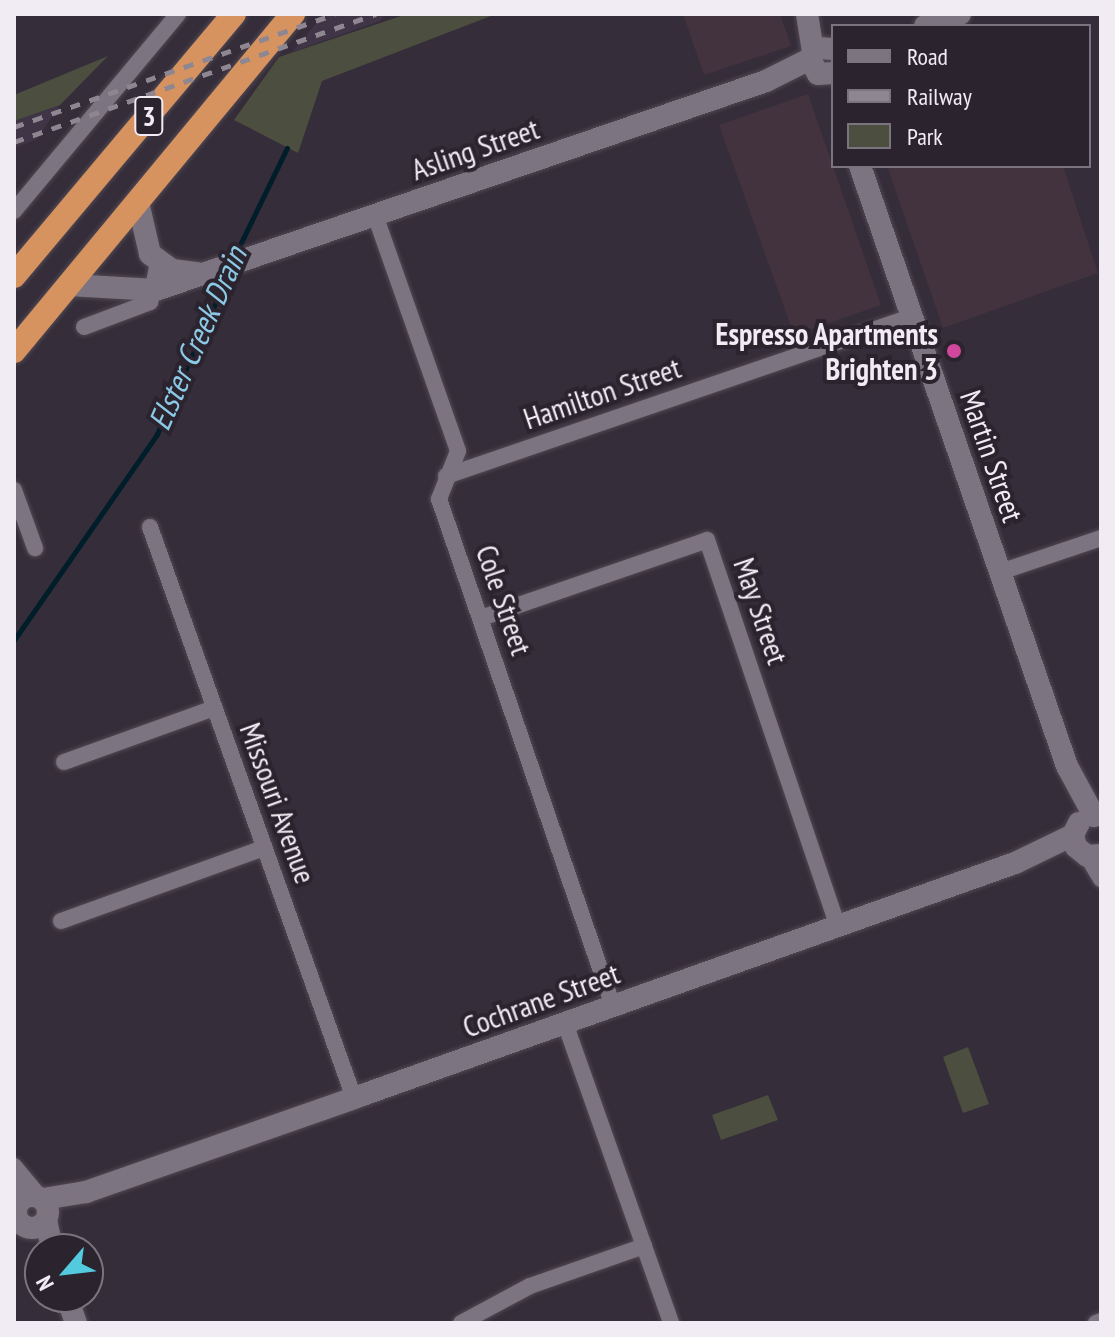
<!DOCTYPE html>
<style>
body{margin:0}
#map{position:relative;width:1115px;height:1337px;overflow:hidden;background:#352d39;font-family:"PT Sans Narrow",sans-serif}
div>[style]{position:absolute}
.commercial>*{inset:0;background:#43333e}
.built>*{inset:0;background:#403546}
.green>*{inset:0;background:#4c4f3f}
.stream>*{height:5px;margin:-2.5px;padding:0 2.5px;transform-origin:2.5px;border-radius:2.5px;background:#001e2a}
.roads{filter:drop-shadow(0 0 2px #504953) drop-shadow(0 0 2px #504953)}
.street>*{height:16px;margin:-8px;padding:0 8px;transform-origin:8px;border-radius:8px;background:#7d7482}
.secondary>*{height:22px;margin:-11px;padding:0 11px;transform-origin:11px;border-radius:11px;background:#7d7482}
.secondary>.ring{margin:-11px;padding:0;box-sizing:content-box;background:none;border:22px solid #7d7482;border-radius:50%}
.highway>*{height:24px;margin:-12px;padding:0 12px;transform-origin:12px;border-radius:12px;background:#d6925f}
.rail>*{height:5px;margin-top:-2.5px;transform-origin:0;background:repeating-linear-gradient(90deg,#8e8792 0 10px,transparent 0 20px)}
.dots>*{width:22px;height:22px;translate:-50% -50%;box-sizing:border-box;border:4px solid #2b242f;border-radius:50%}
span{translate:-50% -50%;white-space:nowrap;text-align:center;line-height:1.15;-webkit-text-stroke:8px #2b242f;paint-order:stroke}
.shield-label span{padding:2px 6px;background:#2b242f;border:2px solid;border-radius:6px;-webkit-text-stroke-width:0}
.shield-label{font-size:28px;color:#f1ecf4;font-weight:700}
.street-label{font-size:30px;color:#f1ecf4}
.poi-label{font-size:30px;color:#f1ecf4;font-weight:700}
.right{translate:-100% -50%;text-align:right}
.water-label{font-size:32px;color:#8cc9e5;font-style:italic}
.frame{position:absolute;inset:0;border:16px solid #f1ecf4;pointer-events:none}
.legend{position:absolute;left:831px;top:24px;width:260px;height:144px;box-sizing:border-box;background:#2b242f;border:2px solid #7a747e;margin:0;padding:10px 14px;list-style:none;font-size:24px;color:#f1ecf4}
.legend li{display:flex;align-items:center;gap:16px;height:40px}
.legend b{width:40px;border:2px solid #7a747e}
.north{position:absolute;left:24px;top:1233px;width:80px;height:80px;box-sizing:border-box;background:#2b242f;border:2px solid #7a747e;border-radius:50%;rotate:242deg;font-size:22px;font-weight:700;line-height:32px;text-align:center;color:#f1ecf4}
.north::after{content:'';display:block;margin:auto;width:28px;height:36px;background:#54cade;clip-path:polygon(50% 0,100% 100%,50% 72%,0 100%)}
</style>
<div id="map">
<div class="commercial">
<div style="clip-path:polygon(683px 14px,780px 14px,791px 46px,704px 75px)"></div>
<div style="clip-path:polygon(808px 94px,881px 305px,794px 335px,719px 125px)"></div>
<div style="clip-path:polygon(887px 166px,1063px 166px,1098px 273px,943px 328px)"></div>
</div>
<div class="built">
<div style="clip-path:polygon(324px 14px,386px 14px,380px 21px,292px 52px)"></div>
<div style="clip-path:polygon(60px 105px,37px 139px,14px 148px,14px 121px)"></div>
</div>
<div class="green">
<div style="clip-path:polygon(407px 14px,496px 14px,322px 81px,298px 153px,234px 120px,279px 57px)"></div>
<div style="clip-path:polygon(108px 56px,60px 105px,14px 121px,14px 95px)"></div>
<div style="clip-path:polygon(968px 1047px,989px 1104px,963px 1113px,943px 1057px)"></div>
<div style="clip-path:polygon(768px 1095px,778px 1120px,721px 1140px,712px 1115px)"></div>
</div>
<div class="stream">
<div style="left:235px;top:255px;width:119px;rotate:-64.1deg"></div>
<div style="left:14px;top:640px;width:251px;rotate:-55.2deg"></div>
<div style="left:157px;top:434px;width:177px;rotate:-66deg"></div>
</div>
<div class="roads">
<div class="street">
<div style="left:14px;top:211px;width:256px;rotate:-50.2deg"></div>
<div style="left:375px;top:215px;width:250px;rotate:70.6deg"></div>
<div style="left:458px;top:451px;width:52px;rotate:111.6deg"></div>
<div style="left:439px;top:499px;width:536px;rotate:71.06deg"></div>
<div style="left:84px;top:327px;width:71px;rotate:-20.7deg"></div>
<div style="left:150px;top:302px;width:41px;rotate:-78.7deg"></div>
<div style="left:446px;top:476px;width:493px;rotate:-18.9deg"></div>
<div style="left:14px;top:490px;width:62px;rotate:70.1deg"></div>
<div style="left:150px;top:527px;width:606px;rotate:70.34deg"></div>
<div style="left:1000px;top:572px;width:107px;rotate:-18.6deg"></div>
<div style="left:481px;top:618px;width:239px;rotate:-19deg"></div>
<div style="left:707px;top:540px;width:408px;rotate:71.3deg"></div>
<div style="left:64px;top:762px;width:159px;rotate:-19.8deg"></div>
<div style="left:1087px;top:856px;width:27px;rotate:59deg"></div>
<div style="left:61px;top:921px;width:216px;rotate:-19.8deg"></div>
<div style="left:565px;top:1023px;width:318px;rotate:70.5deg"></div>
<div style="left:14px;top:1166px;width:39px;rotate:50deg"></div>
<div style="left:14px;top:1189px;width:16px;rotate:75deg"></div>
<div style="left:461px;top:1323px;width:78px;rotate:-28.2deg"></div>
<div style="left:530px;top:1286px;width:121px;rotate:-19.3deg"></div>
<div style="left:1096px;top:1323px;width:5px;rotate:-22deg"></div>
</div>
<div class="secondary">
<div style="left:807px;top:14px;width:37px;rotate:81deg"></div>
<div style="left:925px;top:26px;width:37px;rotate:-19deg"></div>
<div style="left:833px;top:49px;width:16px;rotate:-176deg"></div>
<div style="left:817px;top:48px;width:13px;rotate:122deg"></div>
<div style="left:810px;top:59px;width:17px;rotate:62deg"></div>
<div style="left:818px;top:74px;width:15px;rotate:-4deg"></div>
<div style="left:860px;top:166px;width:635px;rotate:70.97deg"></div>
<div style="left:1067px;top:766px;width:57px;rotate:61.6deg"></div>
<div style="left:138px;top:202px;width:53px;rotate:77deg"></div>
<div style="left:150px;top:254px;width:27px;rotate:36deg"></div>
<div style="left:172px;top:270px;width:26px;rotate:7deg"></div>
<div style="left:69px;top:285px;width:87px;rotate:3.3deg"></div>
<div style="left:156px;top:290px;width:645px;rotate:-18.91deg"></div>
<div style="left:766px;top:81px;width:49px;rotate:-26.6deg"></div>
<div style="left:1079px;top:823px;width:13px;rotate:117deg"></div>
<div style="left:1073px;top:835px;width:12px;rotate:76deg"></div>
<div style="left:1076px;top:847px;width:14px;rotate:39deg"></div>
<div style="left:1087px;top:856px;width:14px;rotate:-4deg"></div>
<div class="ring" style="left:16px;top:1196px;width:10px;height:10px"></div>
<div style="left:43px;top:1199px;width:44px;rotate:-9.2deg"></div>
<div style="left:86px;top:1192px;width:284px;rotate:-19.3deg"></div>
<div style="left:354px;top:1098px;width:702px;rotate:-19.57deg"></div>
<div style="left:1015px;top:863px;width:64px;rotate:-25.8deg"></div>
<div style="left:46px;top:1220px;width:30px;rotate:78deg"></div>
<div style="left:67px;top:1297px;width:28px;rotate:71deg"></div>
</div>
<div class="highway">
<div style="left:14px;top:276px;width:342px;rotate:-50deg"></div>
<div style="left:14px;top:351px;width:438px;rotate:-50.4deg"></div>
</div>
</div>
<div class="rail">
<div style="left:14px;top:127px;width:340px;rotate:-19.4deg"></div>
<div style="left:14px;top:142px;width:384px;rotate:-19.5deg"></div>
</div>
<div class="dots">
<div style="left:954px;top:351px;background:#d1479c"></div>
</div>
<div class="shield-label">
<span style="left:149px;top:116px">3</span>
</div>
<div class="street-label">
<span style="left:475px;top:149px;rotate:-19deg">Asling Street</span>
<span style="left:602px;top:393px;rotate:-19deg">Hamilton Street</span>
<span style="left:992px;top:456px;rotate:71deg">Martin Street</span>
<span style="left:504px;top:600px;rotate:71deg">Cole Street</span>
<span style="left:761px;top:611px;rotate:71deg">May Street</span>
<span style="left:278px;top:803px;rotate:70deg">Missouri Avenue</span>
<span style="left:541px;top:1000px;rotate:-20deg">Cochrane Street</span>
</div>
<div class="poi-label">
<span class="right" style="left:938px;top:351px">Espresso Apartments<br>Brighten 3</span>
</div>
<div class="water-label">
<span style="left:197px;top:338px;rotate:-66deg">Elster Creek Drain</span>
</div>
<div class="frame"></div>
<ul class="legend">
<li><b style="height:10px;background:#7d7482"></b>Road</li>
<li><b style="height:10px;background:#8e8792"></b>Railway</li>
<li><b style="height:22px;background:#4c4f3f"></b>Park</li>
</ul>
<div class="north">N</div>
</div>
